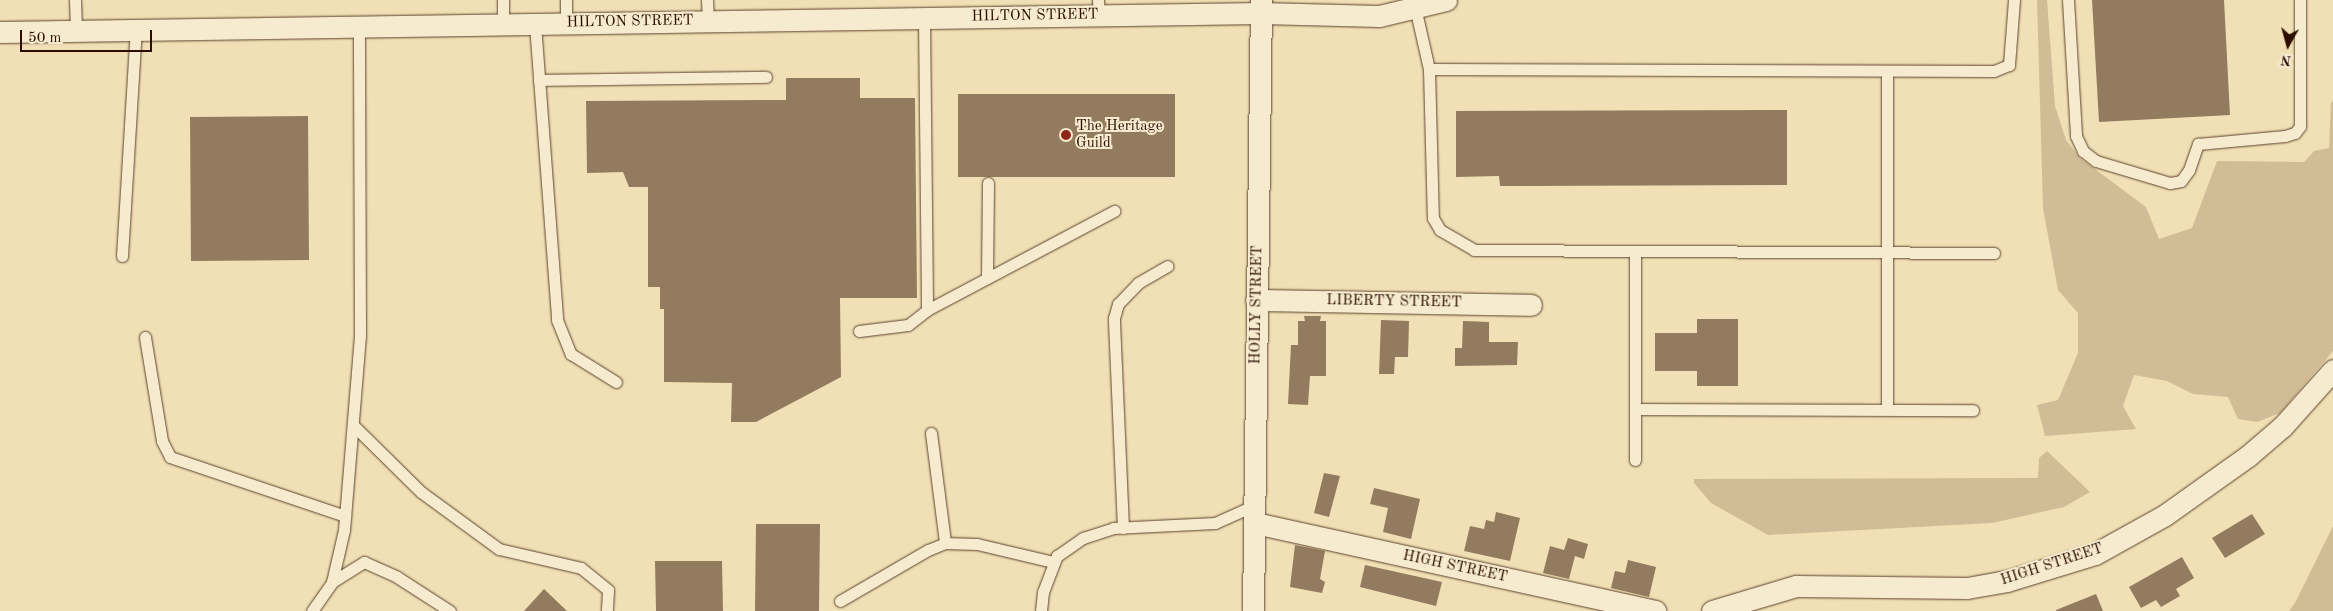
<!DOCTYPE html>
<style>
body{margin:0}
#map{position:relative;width:2333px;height:611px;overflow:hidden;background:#f1e0b5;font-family:"Old Standard TT",serif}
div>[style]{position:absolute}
.green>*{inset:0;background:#d0bc96}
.building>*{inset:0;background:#927b5e}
.roads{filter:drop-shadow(0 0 1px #5d422d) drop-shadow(0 0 1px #5d422d)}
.lane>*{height:11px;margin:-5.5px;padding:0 5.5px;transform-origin:5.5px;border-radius:5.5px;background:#f6ebcf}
.street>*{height:21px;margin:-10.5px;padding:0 10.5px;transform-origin:10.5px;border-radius:10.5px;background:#f6ebcf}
.dots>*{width:14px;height:14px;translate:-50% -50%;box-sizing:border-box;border:2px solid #f6ebcf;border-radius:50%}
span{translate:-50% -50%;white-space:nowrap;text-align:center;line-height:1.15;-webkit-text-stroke:4px #f6ebcf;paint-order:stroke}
.street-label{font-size:15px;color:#2c0d00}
.poi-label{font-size:15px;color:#2c0d00}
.left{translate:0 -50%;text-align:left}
.north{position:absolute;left:2263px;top:20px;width:50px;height:50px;-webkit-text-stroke:4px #f6ebcf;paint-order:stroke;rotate:187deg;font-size:14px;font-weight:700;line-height:20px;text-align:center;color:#2c0d00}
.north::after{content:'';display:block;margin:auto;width:18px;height:22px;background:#2c0d00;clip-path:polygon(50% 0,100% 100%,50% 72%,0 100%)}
.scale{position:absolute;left:20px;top:30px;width:132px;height:22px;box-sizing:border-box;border:2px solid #2c0d00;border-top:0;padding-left:6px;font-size:15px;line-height:18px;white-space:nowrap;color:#2c0d00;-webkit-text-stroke:4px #f6ebcf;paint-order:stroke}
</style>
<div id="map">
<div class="green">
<div style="clip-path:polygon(2037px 0,2047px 0,2055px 106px,2066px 140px,2080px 158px,2146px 207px,2159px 239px,2192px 228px,2217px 161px,2304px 162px,2314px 151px,2329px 148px,2331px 101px,2333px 103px,2333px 351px,2280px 413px,2257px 422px,2238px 419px,2228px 397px,2193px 394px,2167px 381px,2134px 375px,2123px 406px,2136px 429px,2045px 436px,2037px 405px,2058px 400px,2078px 353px,2078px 313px,2058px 290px,2043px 208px)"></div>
<div style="clip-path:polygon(2047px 451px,2090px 492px,2064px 507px,1992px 523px,1768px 535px,1711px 503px,1694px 483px,1694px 479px,2038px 478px,2039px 458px)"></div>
<div style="clip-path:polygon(2333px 526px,2333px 611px,2289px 611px,2295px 603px)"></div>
</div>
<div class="building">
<div style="clip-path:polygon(2092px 0,2224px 0,2230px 115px,2099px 122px)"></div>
<div style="clip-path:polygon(786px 78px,860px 78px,860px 98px,915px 98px,917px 298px,840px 298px,841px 377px,756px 422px,731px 422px,732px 383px,664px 382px,664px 309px,660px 309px,660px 287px,648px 287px,648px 187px,629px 187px,623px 172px,587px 173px,586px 101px,786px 100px)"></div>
<div style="clip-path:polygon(958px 94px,1175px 94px,1175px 177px,958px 177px)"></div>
<div style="clip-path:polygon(1787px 110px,1787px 185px,1500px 186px,1499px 176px,1456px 177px,1456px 111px)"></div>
<div style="clip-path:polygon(308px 116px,309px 260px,191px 261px,190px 117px)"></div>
<div style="clip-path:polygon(1304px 316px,1321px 316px,1320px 321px,1326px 321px,1326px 376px,1310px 376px,1308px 405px,1288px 404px,1291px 345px,1298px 345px,1298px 321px,1305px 321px)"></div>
<div style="clip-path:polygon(1697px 319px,1738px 319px,1738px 386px,1697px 386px,1697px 371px,1655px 371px,1655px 333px,1697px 333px)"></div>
<div style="clip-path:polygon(1381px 320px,1409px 321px,1408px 357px,1395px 357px,1394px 374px,1379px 374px)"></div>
<div style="clip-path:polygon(1463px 321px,1489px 322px,1489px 342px,1518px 342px,1517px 365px,1455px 366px,1455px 348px,1462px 348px)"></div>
<div style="clip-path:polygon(1324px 473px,1340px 476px,1329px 517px,1314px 513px)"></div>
<div style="clip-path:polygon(1374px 488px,1420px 499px,1411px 539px,1383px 532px,1388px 508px,1370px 504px)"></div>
<div style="clip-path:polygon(1496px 512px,1520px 518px,1510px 561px,1464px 551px,1470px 526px,1484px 529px,1486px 520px,1494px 522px)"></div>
<div style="clip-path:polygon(2252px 514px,2265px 534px,2225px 558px,2212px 538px)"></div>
<div style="clip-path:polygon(756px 524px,820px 524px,819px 611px,755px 611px)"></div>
<div style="clip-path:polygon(1568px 538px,1588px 544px,1584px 559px,1575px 556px,1569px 579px,1543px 573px,1550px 546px,1564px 550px)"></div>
<div style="clip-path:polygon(1295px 545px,1325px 551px,1320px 579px,1325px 582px,1322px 593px,1290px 587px)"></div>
<div style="clip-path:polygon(2182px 557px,2194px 578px,2176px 589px,2180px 596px,2161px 607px,2156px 600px,2141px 608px,2129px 587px)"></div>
<div style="clip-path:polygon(1628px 560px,1656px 567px,1649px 597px,1611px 588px,1615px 571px,1625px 573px)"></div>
<div style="clip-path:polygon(655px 561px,722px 561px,723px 611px,656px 611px)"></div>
<div style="clip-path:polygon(1365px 565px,1442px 582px,1436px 606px,1360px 587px)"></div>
<div style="clip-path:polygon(544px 589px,567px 611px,524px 611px)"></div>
<div style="clip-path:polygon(2096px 594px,2103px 611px,2056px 611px,2056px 610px)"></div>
</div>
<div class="roads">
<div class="lane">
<div style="left:75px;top:0;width:30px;rotate:88deg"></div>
<div style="left:503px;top:0;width:24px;rotate:90deg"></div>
<div style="left:566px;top:0;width:23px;rotate:90deg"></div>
<div style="left:707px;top:0;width:21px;rotate:87deg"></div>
<div style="left:1098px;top:0;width:15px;rotate:86deg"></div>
<div style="left:2068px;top:0;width:136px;rotate:86.6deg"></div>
<div style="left:2076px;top:136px;width:17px;rotate:65deg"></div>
<div style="left:2083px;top:151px;width:16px;rotate:38deg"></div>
<div style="left:2096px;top:161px;width:77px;rotate:16.6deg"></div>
<div style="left:2170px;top:183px;width:11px;rotate:-10deg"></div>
<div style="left:2181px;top:181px;width:14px;rotate:-54deg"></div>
<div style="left:2189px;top:170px;width:28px;rotate:-71deg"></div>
<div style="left:2198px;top:144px;width:87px;rotate:-5.3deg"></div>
<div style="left:2285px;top:136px;width:10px;rotate:-17deg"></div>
<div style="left:2295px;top:133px;width:9px;rotate:-54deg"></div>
<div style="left:2300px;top:126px;width:126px;rotate:-90deg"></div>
<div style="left:1415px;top:7px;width:64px;rotate:77.3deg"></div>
<div style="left:1429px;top:69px;width:565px;rotate:0.2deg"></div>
<div style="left:1994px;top:71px;width:16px;rotate:-22deg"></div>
<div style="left:2009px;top:65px;width:65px;rotate:-85.6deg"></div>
<div style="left:924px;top:18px;width:292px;rotate:89.4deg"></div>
<div style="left:927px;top:310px;width:212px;rotate:-27.9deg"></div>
<div style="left:535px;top:24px;width:297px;rotate:85.7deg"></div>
<div style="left:557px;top:320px;width:37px;rotate:68deg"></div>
<div style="left:571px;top:354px;width:53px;rotate:31.9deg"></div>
<div style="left:1429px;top:69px;width:149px;rotate:88.5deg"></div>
<div style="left:1433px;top:218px;width:14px;rotate:60deg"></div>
<div style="left:1440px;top:230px;width:39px;rotate:30deg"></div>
<div style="left:1474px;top:250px;width:520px;rotate:0.33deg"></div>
<div style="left:1887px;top:71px;width:338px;rotate:90deg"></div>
<div style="left:539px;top:80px;width:227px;rotate:-0.8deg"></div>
<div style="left:1635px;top:253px;width:207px;rotate:90deg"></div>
<div style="left:122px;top:256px;width:227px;rotate:-86.5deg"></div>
<div style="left:987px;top:278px;width:95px;rotate:-89.4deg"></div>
<div style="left:859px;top:331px;width:49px;rotate:-7deg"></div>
<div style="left:908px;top:325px;width:24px;rotate:-38deg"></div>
<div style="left:145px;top:337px;width:105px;rotate:80.7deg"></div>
<div style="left:162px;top:441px;width:18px;rotate:63deg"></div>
<div style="left:170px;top:457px;width:185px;rotate:18.6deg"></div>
<div style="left:1635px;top:409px;width:338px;rotate:0.2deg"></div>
<div style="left:354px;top:426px;width:94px;rotate:44.6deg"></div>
<div style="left:421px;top:492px;width:97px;rotate:36.2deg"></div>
<div style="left:499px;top:549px;width:84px;rotate:13deg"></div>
<div style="left:581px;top:568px;width:35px;rotate:39deg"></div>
<div style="left:608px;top:590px;width:21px;rotate:93deg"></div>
<div style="left:931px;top:433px;width:111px;rotate:82.7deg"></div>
<div style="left:1123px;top:528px;width:210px;rotate:-92.5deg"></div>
<div style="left:1114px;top:318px;width:15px;rotate:-74deg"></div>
<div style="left:1118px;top:304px;width:29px;rotate:-46deg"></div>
<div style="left:1138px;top:283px;width:34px;rotate:-30deg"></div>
<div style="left:332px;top:582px;width:53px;rotate:-77deg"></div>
<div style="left:344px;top:530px;width:196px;rotate:-85.3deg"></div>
<div style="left:360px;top:335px;width:309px;rotate:-90.2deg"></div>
<div style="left:840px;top:601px;width:102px;rotate:-30.1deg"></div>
<div style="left:928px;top:550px;width:18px;rotate:-22deg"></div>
<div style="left:945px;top:543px;width:32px;rotate:2deg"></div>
<div style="left:977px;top:544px;width:79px;rotate:13.2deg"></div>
<div style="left:312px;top:611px;width:35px;rotate:-55deg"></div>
<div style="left:332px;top:582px;width:38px;rotate:-32deg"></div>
<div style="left:364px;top:562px;width:36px;rotate:24deg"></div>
<div style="left:397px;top:577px;width:63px;rotate:32.7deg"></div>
<div style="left:1041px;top:611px;width:19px;rotate:-84deg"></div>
<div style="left:1043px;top:592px;width:39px;rotate:-69deg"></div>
<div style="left:1057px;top:556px;width:32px;rotate:-35deg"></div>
<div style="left:1083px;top:538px;width:32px;rotate:-18deg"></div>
<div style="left:1113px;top:528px;width:102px;rotate:-2.8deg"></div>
<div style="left:1215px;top:523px;width:44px;rotate:-24.2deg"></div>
</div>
<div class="street">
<div style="left:0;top:32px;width:1261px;rotate:-0.86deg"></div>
<div style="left:1261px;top:13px;width:118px;rotate:1.5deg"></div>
<div style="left:1379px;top:16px;width:69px;rotate:-13.4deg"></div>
<div style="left:1256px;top:300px;width:275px;rotate:1deg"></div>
<div style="left:1255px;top:523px;width:410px;rotate:12.4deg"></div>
<div style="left:1253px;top:611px;width:611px;rotate:-89.25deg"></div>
<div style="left:1712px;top:611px;width:88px;rotate:-16.6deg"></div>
<div style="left:1796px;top:586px;width:171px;rotate:0.7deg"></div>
<div style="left:1967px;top:588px;width:41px;rotate:-9.9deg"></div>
<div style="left:2007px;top:581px;width:92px;rotate:-17.1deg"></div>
<div style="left:2095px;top:554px;width:80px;rotate:-29.1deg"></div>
<div style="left:2165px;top:515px;width:102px;rotate:-35.4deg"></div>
<div style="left:2248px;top:456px;width:46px;rotate:-40.6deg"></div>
<div style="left:2283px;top:426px;width:75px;rotate:-48.2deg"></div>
</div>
</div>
<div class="dots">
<div style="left:1066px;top:135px;background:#8f2418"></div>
</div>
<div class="street-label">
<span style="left:1035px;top:16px;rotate:-1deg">HILTON STREET</span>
<span style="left:630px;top:22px;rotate:-1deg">HILTON STREET</span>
<span style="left:1394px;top:302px;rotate:1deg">LIBERTY STREET</span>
<span style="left:1257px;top:305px;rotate:-89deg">HOLLY STREET</span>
<span style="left:2052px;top:565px;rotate:-18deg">HIGH STREET</span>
<span style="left:1455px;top:567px;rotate:12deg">HIGH STREET</span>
</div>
<div class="poi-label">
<span class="left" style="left:1076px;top:135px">The Heritage<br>Guild</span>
</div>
<div class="north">N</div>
<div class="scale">50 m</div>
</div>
